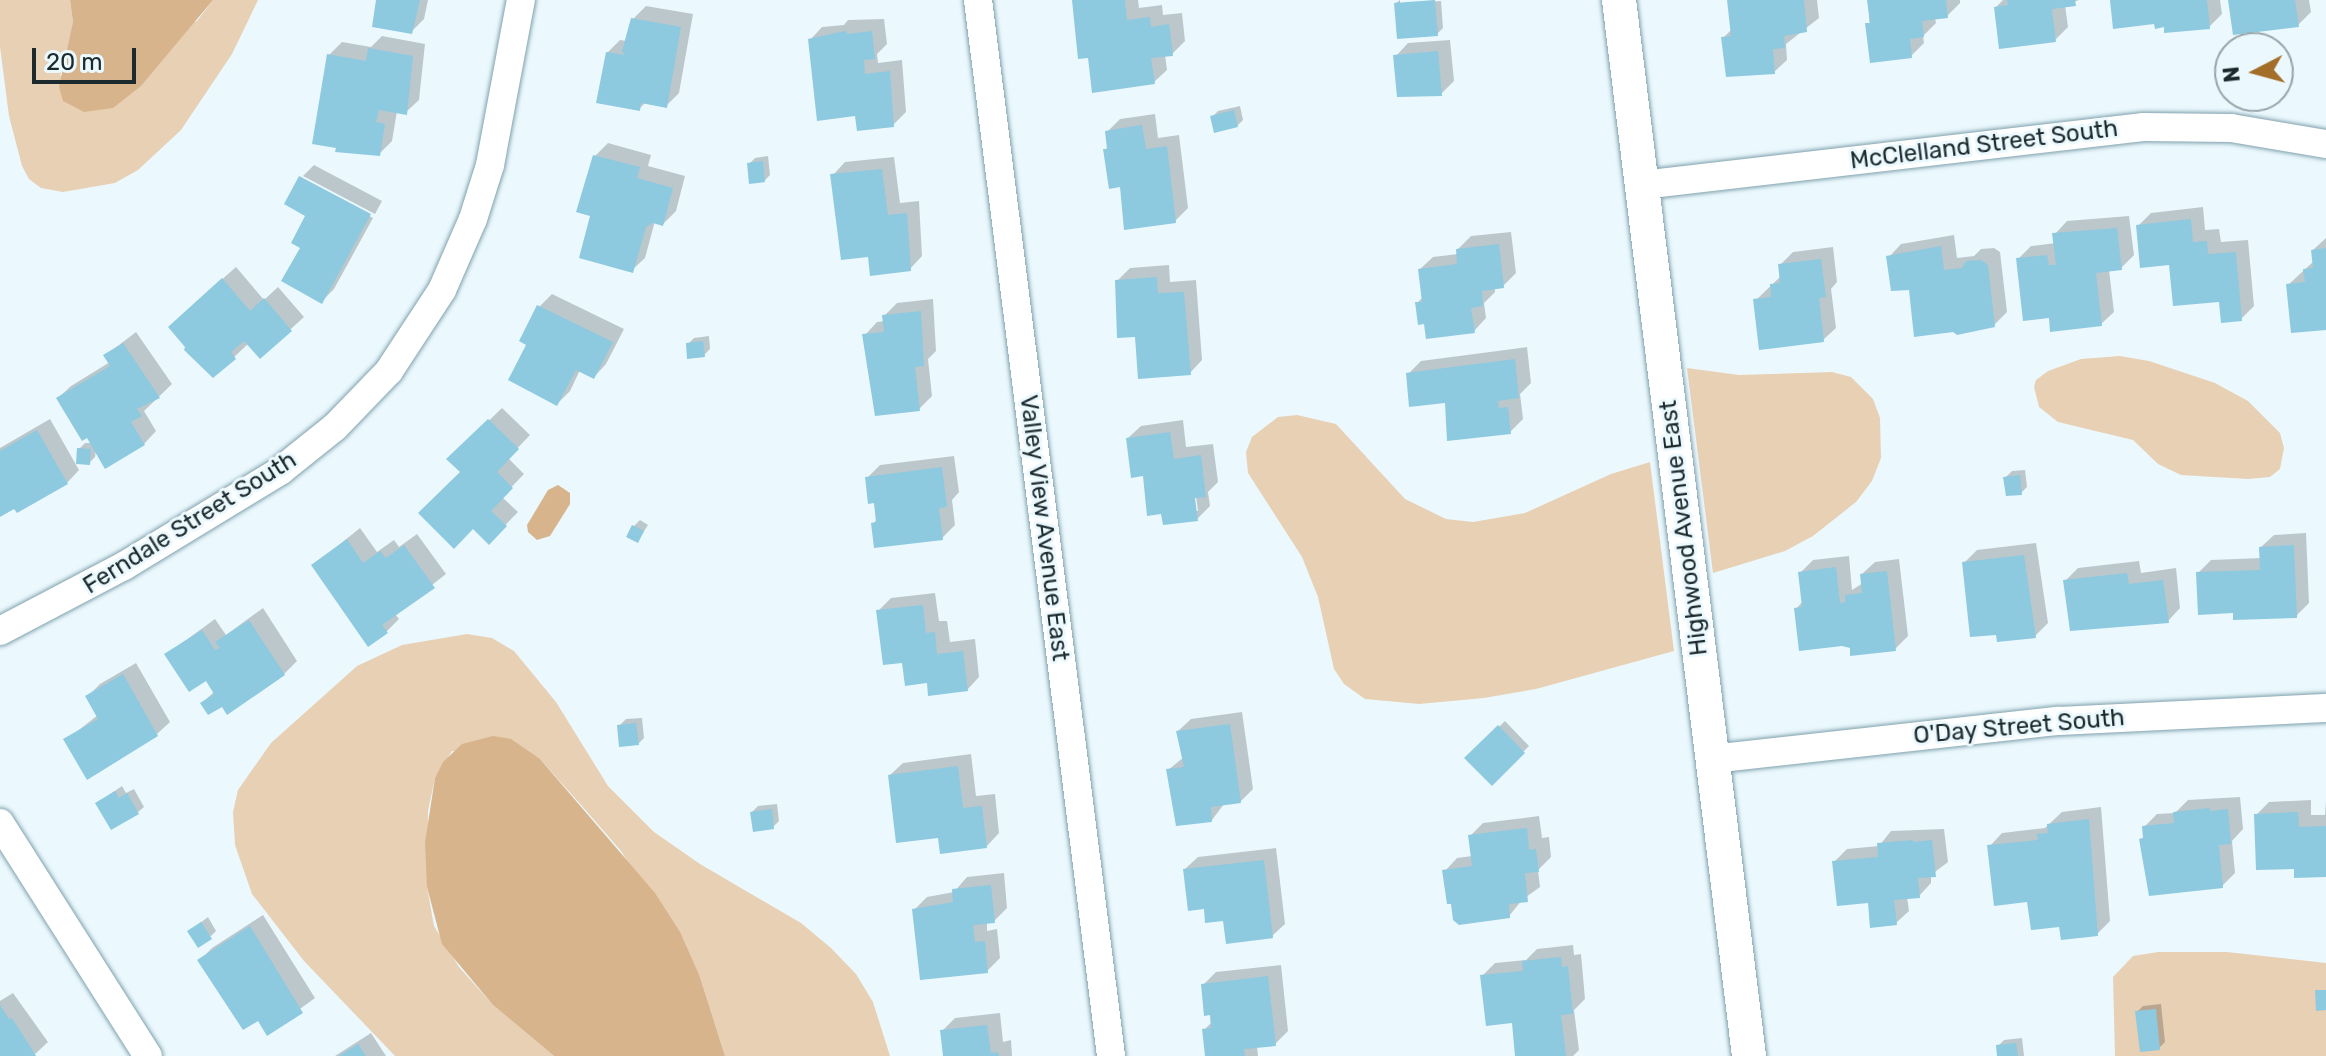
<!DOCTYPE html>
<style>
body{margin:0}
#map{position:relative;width:2326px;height:1056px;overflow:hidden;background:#ebf9fe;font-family:Rubik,sans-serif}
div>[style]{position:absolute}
.green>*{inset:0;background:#e8d0b4}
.water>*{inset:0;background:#d7b48b}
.shadow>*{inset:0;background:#0003}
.building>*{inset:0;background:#8dc9df}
.roads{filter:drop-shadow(0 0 2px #80a1ad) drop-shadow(0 0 2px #80a1ad)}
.minor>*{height:28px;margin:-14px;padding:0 14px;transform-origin:14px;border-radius:14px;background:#fff}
.tertiary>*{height:34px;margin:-17px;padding:0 17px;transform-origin:17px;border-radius:17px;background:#fff}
span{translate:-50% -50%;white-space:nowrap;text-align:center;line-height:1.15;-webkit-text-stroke:6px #ebf9fe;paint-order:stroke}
.street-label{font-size:24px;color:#1c2a2e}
.north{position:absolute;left:2214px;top:32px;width:80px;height:80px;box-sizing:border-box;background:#ebf9fe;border:2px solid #98a6ab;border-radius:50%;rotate:264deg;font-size:22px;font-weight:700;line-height:32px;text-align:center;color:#1c2a2e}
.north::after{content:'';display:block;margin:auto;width:28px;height:36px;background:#a36f28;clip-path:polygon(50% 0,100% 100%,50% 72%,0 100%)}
.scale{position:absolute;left:32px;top:48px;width:104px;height:36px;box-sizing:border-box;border:4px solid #1c2a2e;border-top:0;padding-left:10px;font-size:24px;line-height:28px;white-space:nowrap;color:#1c2a2e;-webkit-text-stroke:6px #ebf9fe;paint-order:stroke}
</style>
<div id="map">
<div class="green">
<div style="clip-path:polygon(0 0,70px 0,73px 22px,70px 45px,60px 76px,197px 21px,213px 0,258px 0,232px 54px,181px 130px,138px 170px,115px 183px,63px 192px,41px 188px,29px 179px,22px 166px,9px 116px,0 47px)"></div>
<div style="clip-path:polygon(2120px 356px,2149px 361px,2215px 383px,2248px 401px,2280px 433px,2284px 448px,2280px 469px,2270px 477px,2248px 479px,2181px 475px,2158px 464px,2133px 440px,2058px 422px,2039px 407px,2034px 387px,2036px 380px,2048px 371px,2081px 359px)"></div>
<div style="clip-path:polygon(1687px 368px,1739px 375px,1832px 372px,1851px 377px,1873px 399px,1880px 418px,1881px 458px,1872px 481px,1856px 502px,1813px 536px,1785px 551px,1713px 573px)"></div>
<div style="clip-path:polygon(1297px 415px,1336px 424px,1405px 499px,1446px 519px,1473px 522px,1525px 513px,1611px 474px,1650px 462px,1674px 651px,1536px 689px,1484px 698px,1419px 704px,1365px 699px,1344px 684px,1334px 669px,1318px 597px,1302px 557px,1248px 473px,1246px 452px,1252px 437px,1278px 417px)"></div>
<div style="clip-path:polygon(467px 634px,492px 638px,514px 651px,556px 702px,608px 786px,654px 832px,700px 864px,801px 923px,831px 948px,856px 974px,873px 1002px,890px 1056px,725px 1056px,700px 977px,621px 851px,582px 806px,540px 759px,452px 751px,435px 778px,428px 811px,427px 887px,434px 926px,459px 967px,493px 1005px,554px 1056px,395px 1056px,304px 961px,252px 894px,235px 845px,233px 812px,238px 790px,271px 743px,357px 666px,402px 645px)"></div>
<div style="clip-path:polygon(2158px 952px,2227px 952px,2326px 963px,2326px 1056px,2115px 1056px,2113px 977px,2133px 956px)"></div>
</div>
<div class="water">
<div style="clip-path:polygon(70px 0,213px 0,141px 86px,113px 108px,84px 112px,63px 101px,59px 87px,73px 22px)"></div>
<div style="clip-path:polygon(558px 485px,570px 493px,570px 504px,550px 536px,537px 540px,528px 532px,527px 525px,548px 490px)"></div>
<div style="clip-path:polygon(493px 736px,511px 739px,540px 759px,655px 893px,680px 932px,700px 977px,725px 1056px,554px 1056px,493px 1005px,442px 944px,427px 887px,425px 842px,435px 778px,443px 762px,462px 744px)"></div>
</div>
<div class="shadow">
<div style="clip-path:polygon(378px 0,428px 0,424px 19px,411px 32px)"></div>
<div style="clip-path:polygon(1074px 0,1138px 0,1139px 8px,1162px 5px,1163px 15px,1182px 13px,1185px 41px,1172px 54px,1165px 55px,1167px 70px,1154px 82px,1090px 56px)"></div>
<div style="clip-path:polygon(1400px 0,1400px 4px,1441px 1px,1443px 28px,1437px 34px,1396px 3px)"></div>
<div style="clip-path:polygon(1729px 0,1817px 0,1819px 18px,1786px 44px,1787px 60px,1774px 72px,1723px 38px,1732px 29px)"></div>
<div style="clip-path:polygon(1868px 0,1960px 0,1960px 3px,1947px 16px,1935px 18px,1936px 23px,1923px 36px,1924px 43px,1911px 56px,1872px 61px)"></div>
<div style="clip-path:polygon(2003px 0,2079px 0,2065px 5px,2068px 27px,2055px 40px,1996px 7px)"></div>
<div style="clip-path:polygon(2112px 0,2220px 0,2222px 14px,2209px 27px,2165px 25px)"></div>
<div style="clip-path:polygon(2230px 0,2309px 0,2311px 12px,2298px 25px)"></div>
<div style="clip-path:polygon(646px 6px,693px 14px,679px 93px,666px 106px,646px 102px,639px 109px,607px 53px,620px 40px,627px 41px,633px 19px)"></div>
<div style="clip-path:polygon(884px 19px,887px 44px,877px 54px,878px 63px,902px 60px,906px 112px,893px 125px,857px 114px,810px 40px,822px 27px,844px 25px,848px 20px)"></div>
<div style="clip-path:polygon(382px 36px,425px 44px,419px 100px,406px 112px,397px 111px,392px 141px,379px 154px,329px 55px,342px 42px,371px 47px)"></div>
<div style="clip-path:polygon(1450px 40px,1454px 81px,1441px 94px,1396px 56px,1408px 43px)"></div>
<div style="clip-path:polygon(1240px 106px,1243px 120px,1237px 126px,1212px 117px,1218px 111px)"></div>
<div style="clip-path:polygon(1155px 114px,1158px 138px,1179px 135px,1188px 208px,1175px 221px,1105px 150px,1109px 146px,1107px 132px,1120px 119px)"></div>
<div style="clip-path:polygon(608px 143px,651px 155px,648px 166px,685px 176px,676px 211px,663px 224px,655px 221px,645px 258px,632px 270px,593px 215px,595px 156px)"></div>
<div style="clip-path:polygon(768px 156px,770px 175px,764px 181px,749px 164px,755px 158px)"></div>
<div style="clip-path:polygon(894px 157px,900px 203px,919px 201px,922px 256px,910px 269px,869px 255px,833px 175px,845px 162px)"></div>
<div style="clip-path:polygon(314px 165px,382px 201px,375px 214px,303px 176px)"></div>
<div style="clip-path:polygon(302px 176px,302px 180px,373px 218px,334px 289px,321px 302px,303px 248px,307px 215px,301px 178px)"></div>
<div style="clip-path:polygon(2203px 207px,2205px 230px,2219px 229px,2221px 242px,2248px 240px,2254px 306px,2241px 319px,2171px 263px,2138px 226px,2151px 213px)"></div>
<div style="clip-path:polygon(2129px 216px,2134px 255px,2121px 268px,2109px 270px,2114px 312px,2101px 324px,2050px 316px,2018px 259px,2031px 246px,2056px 243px,2055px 234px,2067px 221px)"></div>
<div style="clip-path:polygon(1511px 232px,1516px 273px,1503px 286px,1495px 287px,1495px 292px,1484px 303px,1486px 318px,1474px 331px,1426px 322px,1417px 303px,1423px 297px,1420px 269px,1433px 257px,1458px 254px,1458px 249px,1471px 236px)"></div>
<div style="clip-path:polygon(1954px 235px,1957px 258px,1974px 256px,1981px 249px,1994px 248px,2000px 252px,2007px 312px,1994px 325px,1971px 331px,1916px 334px,1910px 287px,1889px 257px,1901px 244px)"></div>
<div style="clip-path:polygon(2326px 238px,2326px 328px,2288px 285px,2314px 261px,2313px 250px)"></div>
<div style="clip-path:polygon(1833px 247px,1837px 282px,1831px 289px,1836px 328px,1823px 340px,1756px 300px,1782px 275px,1780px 265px,1793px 252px)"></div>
<div style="clip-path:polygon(1169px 265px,1170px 282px,1196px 280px,1202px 360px,1190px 373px,1137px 335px,1117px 281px,1130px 268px)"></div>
<div style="clip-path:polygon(236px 267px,264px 300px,278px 287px,304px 317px,260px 357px,249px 343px,214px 376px,183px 314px)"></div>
<div style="clip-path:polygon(552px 294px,624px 329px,606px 364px,594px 377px,580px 370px,570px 391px,557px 404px,529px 344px,539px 307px)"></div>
<div style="clip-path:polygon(933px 299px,936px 351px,928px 359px,932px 396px,919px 409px,865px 335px,877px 322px,885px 321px,884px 316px,897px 303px)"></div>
<div style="clip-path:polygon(136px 332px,172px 384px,144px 411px,156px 431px,144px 444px,96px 449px,95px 457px,89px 463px,79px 449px,85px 443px,92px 443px,58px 398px,71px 386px,110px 362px,106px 355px)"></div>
<div style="clip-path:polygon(709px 336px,710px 349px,704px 355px,688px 344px,694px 338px)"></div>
<div style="clip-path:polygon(1527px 347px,1531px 383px,1520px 394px,1523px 419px,1510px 432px,1447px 401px,1408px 374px,1421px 361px)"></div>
<div style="clip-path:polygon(502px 408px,530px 435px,508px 458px,524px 474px,502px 497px,518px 512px,489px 542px,473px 527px,462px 472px,449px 459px)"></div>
<div style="clip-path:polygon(50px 419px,79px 470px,67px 483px,0 515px,0 448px)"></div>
<div style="clip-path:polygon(evenodd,1183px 420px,1186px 447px,1213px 444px,1218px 482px,1208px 492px,1210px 506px,1197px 519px,1145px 474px,1128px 438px,1141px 426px,1183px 420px,1195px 488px,1198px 511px,1194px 511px,1195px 488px)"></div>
<div style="clip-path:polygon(954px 456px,959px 492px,952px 500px,955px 525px,942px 538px,873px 524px,878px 518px,867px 478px,880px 465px)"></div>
<div style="clip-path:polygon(2025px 470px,2027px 487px,2021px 493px,2006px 477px,2012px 471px)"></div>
<div style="clip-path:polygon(640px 520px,648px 525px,638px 541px,634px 526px)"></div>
<div style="clip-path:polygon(360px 528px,377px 552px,394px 540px,399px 547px,417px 534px,446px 574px,395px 614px,399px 619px,386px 632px,314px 565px)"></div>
<div style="clip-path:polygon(2306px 533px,2309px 603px,2296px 616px,2235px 611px,2198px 573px,2211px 560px,2262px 558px,2261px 547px,2274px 535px)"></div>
<div style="clip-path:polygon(2036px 543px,2048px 623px,2035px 636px,1964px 563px,1977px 550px)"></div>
<div style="clip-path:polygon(1849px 556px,1852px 590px,1863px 583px,1862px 574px,1875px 562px,1899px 559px,1908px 636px,1895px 649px,1851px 646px,1796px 609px,1803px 601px,1800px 573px,1813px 560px)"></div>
<div style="clip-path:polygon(2139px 561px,2141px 573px,2176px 568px,2180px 608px,2168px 621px,2065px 581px,2078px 568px)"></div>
<div style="clip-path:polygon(935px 593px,939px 621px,947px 621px,950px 642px,975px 639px,979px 677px,967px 690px,929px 681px,903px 661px,878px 611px,891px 598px)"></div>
<div style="clip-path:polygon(263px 608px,297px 661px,284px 674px,222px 704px,202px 703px,215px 691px,206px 678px,167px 654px,215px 619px,226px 635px)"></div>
<div style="clip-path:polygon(136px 663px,170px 722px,157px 734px,88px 777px,66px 740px,98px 715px,87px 697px,100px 684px)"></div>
<div style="clip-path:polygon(1242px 712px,1253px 789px,1240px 802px,1224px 804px,1212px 820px,1168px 770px,1184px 757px,1178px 731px,1191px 719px)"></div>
<div style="clip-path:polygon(642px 718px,644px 738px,638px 744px,620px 725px,626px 719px)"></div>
<div style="clip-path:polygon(1505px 721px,1529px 746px,1492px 783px,1467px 758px)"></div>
<div style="clip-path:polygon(971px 754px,976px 796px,995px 794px,999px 833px,987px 846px,940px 836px,890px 775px,903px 763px)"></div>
<div style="clip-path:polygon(122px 786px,126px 793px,134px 789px,144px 807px,138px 812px,97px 803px)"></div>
<div style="clip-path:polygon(2240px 797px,2243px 829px,2232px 841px,2235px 873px,2222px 886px,2141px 839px,2145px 836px,2144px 827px,2157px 814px,2175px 813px,2188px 800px)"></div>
<div style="clip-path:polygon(2311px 800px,2311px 815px,2325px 815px,2326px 801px,2326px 875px,2296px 867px,2256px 815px,2269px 802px)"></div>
<div style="clip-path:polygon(777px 804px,779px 821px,773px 827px,752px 812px,758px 806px)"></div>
<div style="clip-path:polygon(2101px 807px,2110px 921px,2097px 934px,2061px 925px,2029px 900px,1990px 846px,2002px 833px,2045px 828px,2062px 812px)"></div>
<div style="clip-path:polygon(1539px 816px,1542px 838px,1549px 837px,1551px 857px,1538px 870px,1540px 887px,1522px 900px,1509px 916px,1445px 871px,1457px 858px,1472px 856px,1470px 836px,1483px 823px)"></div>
<div style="clip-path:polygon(1944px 829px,1948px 862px,1931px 875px,1931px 883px,1919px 896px,1907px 897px,1909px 911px,1896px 923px,1834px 862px,1847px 849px,1879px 846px,1891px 831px)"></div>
<div style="clip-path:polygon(1276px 848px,1285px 924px,1272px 936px,1225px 919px,1205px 907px,1185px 869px,1198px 857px)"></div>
<div style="clip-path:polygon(1004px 873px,1007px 908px,994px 921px,987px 922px,987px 931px,997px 929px,1000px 958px,987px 971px,914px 910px,927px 897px,954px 892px,967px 877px)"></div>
<div style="clip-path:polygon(263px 915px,315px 998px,267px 1033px,258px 1018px,200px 960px,212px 948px)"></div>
<div style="clip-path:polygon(208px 917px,216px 931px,210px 937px,196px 926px)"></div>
<div style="clip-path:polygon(1573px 945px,1574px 955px,1581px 954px,1585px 999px,1574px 1010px,1579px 1050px,1573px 1056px,1517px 1056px,1513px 1021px,1482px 976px,1495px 963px,1526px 960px,1537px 949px)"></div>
<div style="clip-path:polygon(1281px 965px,1288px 1031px,1275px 1044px,1257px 1046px,1258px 1056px,1209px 1056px,1204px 1030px,1213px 1021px,1203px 985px,1216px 972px)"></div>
<div style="clip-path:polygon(13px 993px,48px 1042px,33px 1056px,0 1056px,0 1001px)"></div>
<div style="clip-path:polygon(2161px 1004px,2165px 1042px,2159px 1048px,2137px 1012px,2143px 1006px)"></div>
<div style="clip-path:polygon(1000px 1013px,1003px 1042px,1011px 1040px,1012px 1056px,945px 1056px,942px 1031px,955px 1018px)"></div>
<div style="clip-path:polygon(371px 1033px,386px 1056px,335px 1056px)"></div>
<div style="clip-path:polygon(2022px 1038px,2024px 1056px,1999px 1056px,1998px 1046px,2004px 1040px)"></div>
</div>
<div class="building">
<div style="clip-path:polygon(376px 0,420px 0,412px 34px,372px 27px)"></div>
<div style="clip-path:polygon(1072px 0,1125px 0,1127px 20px,1150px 17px,1151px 27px,1169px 24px,1173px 56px,1151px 58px,1155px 84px,1092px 93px,1088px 58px,1078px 59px)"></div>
<div style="clip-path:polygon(1435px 0,1438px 36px,1397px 39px,1394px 3px)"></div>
<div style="clip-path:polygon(1727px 0,1804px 0,1807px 32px,1784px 36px,1785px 48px,1773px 49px,1775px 74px,1726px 77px,1721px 37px,1731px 36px)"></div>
<div style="clip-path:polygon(1867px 0,1946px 0,1948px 18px,1922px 21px,1924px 37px,1910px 39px,1912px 58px,1870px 63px,1865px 23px,1870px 23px)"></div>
<div style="clip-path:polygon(2007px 0,2075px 0,2076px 6px,2052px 9px,2056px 42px,1999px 49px,1994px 7px,2008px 5px)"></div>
<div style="clip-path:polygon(2110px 0,2207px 0,2210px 29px,2164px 33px,2164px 27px,2155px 29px,2154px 24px,2113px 29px)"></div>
<div style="clip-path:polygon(2228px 0,2295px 0,2299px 27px,2233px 35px)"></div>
<div style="clip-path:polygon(631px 18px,681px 27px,667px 108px,641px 103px,640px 111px,596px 103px,606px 52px,625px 55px,622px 51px)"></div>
<div style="clip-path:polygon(845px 31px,848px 34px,872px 31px,875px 59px,864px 60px,865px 74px,890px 71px,894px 127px,857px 131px,855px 116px,817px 121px,808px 39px)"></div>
<div style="clip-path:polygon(368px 48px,413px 56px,407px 115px,379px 110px,376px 122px,385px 124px,380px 156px,335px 152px,336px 148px,312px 144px,327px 54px,366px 61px)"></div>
<div style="clip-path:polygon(1438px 51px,1442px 96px,1397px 97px,1393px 55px)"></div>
<div style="clip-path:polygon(1234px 110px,1238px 127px,1214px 133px,1210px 116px)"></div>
<div style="clip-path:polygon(1142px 125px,1146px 149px,1167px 146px,1176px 223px,1124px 230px,1120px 187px,1109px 189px,1103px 149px,1107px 149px,1105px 131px)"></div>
<div style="clip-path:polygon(593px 155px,640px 167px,637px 178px,673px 188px,663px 226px,653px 223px,646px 227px,633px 273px,579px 258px,590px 216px,576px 212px)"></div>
<div style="clip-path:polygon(763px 161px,765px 182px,749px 184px,747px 163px)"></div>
<div style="clip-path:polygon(882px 169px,888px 215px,907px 213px,911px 271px,870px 276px,868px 257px,841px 260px,830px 174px)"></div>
<div style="clip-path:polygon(299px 176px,371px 214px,322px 304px,281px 281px,300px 248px,291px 243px,305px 216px,284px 204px)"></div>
<div style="clip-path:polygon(2191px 219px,2193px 242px,2207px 241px,2208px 254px,2236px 252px,2242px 321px,2221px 323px,2219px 302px,2173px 306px,2169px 265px,2140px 268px,2136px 225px)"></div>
<div style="clip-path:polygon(2117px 228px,2122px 270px,2096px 273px,2102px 326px,2050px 332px,2049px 318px,2023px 321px,2016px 258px,2047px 255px,2049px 265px,2056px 265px,2052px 233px)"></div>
<div style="clip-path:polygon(1499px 244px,1504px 288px,1482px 291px,1483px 306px,1471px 308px,1475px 333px,1426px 339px,1424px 324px,1418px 325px,1415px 302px,1422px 302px,1418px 269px,1457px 264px,1456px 249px)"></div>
<div style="clip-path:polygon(1941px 246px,1944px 270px,1962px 268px,1966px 261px,1981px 260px,1988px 265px,1995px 327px,1957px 335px,1953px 332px,1914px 337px,1909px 290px,1891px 291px,1886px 256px)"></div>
<div style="clip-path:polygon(2326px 248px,2326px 330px,2291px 333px,2286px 284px,2305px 282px,2303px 269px,2313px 268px,2311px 250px)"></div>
<div style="clip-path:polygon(1821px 259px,1826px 297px,1819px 298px,1824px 342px,1759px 350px,1753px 299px,1771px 297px,1770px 284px,1780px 283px,1778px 264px)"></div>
<div style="clip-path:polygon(1157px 277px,1158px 293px,1184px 292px,1191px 375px,1138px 379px,1135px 337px,1117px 338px,1115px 280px)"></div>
<div style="clip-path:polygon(222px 278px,250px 311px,264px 298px,292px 331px,260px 359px,244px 341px,231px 352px,236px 359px,213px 378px,184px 350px,185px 347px,168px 327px)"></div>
<div style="clip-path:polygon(537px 305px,613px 342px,594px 379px,576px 370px,557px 406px,508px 380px,526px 345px,519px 341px)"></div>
<div style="clip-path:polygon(921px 311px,924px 366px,915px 367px,920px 411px,875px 416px,862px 334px,884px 332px,882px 315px)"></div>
<div style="clip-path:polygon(703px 341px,705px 357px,687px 359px,686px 343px)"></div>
<div style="clip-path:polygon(123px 343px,160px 398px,137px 409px,142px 416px,131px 422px,145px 445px,105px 469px,87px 438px,82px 441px,56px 398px,110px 366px,103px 355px)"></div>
<div style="clip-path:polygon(1515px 359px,1519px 398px,1498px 401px,1499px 408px,1508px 407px,1511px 434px,1447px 441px,1445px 403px,1409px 407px,1406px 373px)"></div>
<div style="clip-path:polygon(488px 419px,519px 449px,497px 472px,513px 488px,491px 511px,507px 526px,489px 545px,473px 529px,454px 549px,418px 513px,460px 472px,446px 459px)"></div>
<div style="clip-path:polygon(37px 430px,68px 484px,17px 513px,14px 509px,0 517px,0 451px)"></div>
<div style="clip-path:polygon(1170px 432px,1174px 459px,1201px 455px,1206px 497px,1195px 498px,1198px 521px,1163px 525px,1161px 514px,1147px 516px,1143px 476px,1131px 478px,1126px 438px)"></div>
<div style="clip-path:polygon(77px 448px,91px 449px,90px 465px,76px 464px)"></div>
<div style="clip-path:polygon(942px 467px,947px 507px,939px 508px,943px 540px,874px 548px,871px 523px,876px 522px,874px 503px,868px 504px,865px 477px)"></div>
<div style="clip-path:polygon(2020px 475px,2022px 495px,2006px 496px,2003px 477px)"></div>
<div style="clip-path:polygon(632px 525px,644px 531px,638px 543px,626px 537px)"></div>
<div style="clip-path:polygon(347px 539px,363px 563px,380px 551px,386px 558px,404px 545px,435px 588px,382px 625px,388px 633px,368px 647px,311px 565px)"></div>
<div style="clip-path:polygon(2294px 545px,2297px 618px,2233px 620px,2233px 613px,2198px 615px,2196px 572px,2260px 570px,2259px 547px)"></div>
<div style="clip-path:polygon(2024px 555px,2036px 638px,1997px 642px,1996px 635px,1970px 637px,1962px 562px)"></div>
<div style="clip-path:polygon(1836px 567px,1840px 603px,1845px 602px,1845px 595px,1862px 593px,1860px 574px,1887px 571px,1896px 651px,1850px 656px,1850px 648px,1842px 646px,1799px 651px,1794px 608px,1802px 607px,1798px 572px)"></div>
<div style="clip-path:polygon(2127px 573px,2129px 584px,2163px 580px,2169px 623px,2070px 631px,2063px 580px)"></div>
<div style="clip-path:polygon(923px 605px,926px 633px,935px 632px,937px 654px,963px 651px,968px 691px,928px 696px,927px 683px,905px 686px,902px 663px,883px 665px,876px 610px)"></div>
<div style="clip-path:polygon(249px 620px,285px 675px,227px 715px,222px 707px,208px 715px,200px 703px,214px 694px,206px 681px,189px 692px,164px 654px,202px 630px,215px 650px,220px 648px,215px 642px)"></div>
<div style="clip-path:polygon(123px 674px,158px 736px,87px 780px,63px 739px,98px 719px,85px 696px)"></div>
<div style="clip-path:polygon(636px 723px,639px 745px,619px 747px,617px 725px)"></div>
<div style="clip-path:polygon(1230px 724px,1241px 803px,1211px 807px,1212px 822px,1176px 826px,1166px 769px,1184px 767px,1176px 731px)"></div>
<div style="clip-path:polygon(1498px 725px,1525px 753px,1492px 786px,1464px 758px)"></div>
<div style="clip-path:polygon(958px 766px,963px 808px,982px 806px,987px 848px,940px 854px,938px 838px,896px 843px,888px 775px)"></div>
<div style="clip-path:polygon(115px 791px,119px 798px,127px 793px,139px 814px,111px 830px,95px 803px)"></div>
<div style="clip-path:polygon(2210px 808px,2210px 811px,2228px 809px,2231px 844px,2219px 845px,2223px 888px,2149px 896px,2139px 839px,2143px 838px,2142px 826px,2174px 823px,2173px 812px)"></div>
<div style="clip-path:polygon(772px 809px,774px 829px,753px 832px,750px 812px)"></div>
<div style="clip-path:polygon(2298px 812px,2299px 827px,2326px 826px,2326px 877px,2294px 878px,2294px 869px,2256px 870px,2254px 814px)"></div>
<div style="clip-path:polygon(2089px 819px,2098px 936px,2061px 940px,2059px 927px,2031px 930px,2027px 902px,1994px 906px,1987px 845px,2038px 840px,2037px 834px,2048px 833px,2047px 824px)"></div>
<div style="clip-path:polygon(1527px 828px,1529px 850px,1536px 849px,1539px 872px,1525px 873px,1528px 902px,1509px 904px,1510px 918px,1459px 925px,1453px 920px,1451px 904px,1447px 904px,1442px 870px,1472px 866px,1468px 835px)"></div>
<div style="clip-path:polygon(1913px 840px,1913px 842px,1932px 840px,1936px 877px,1918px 878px,1920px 898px,1894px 900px,1897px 925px,1870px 928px,1868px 903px,1837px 906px,1832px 861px,1878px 857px,1877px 843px)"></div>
<div style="clip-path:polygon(1264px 860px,1273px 938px,1226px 944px,1223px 921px,1205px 923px,1204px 909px,1188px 911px,1183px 869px)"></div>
<div style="clip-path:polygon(991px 885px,995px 923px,973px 925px,975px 942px,985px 941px,988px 973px,920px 980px,912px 909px,953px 902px,952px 889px)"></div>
<div style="clip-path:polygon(201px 922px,212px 939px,198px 948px,187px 931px)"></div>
<div style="clip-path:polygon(250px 926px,303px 1013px,267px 1036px,258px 1021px,243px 1030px,197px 960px)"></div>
<div style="clip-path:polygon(1561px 957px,1562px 967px,1568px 966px,1573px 1014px,1561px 1015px,1566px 1056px,1515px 1056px,1512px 1023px,1486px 1026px,1480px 975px,1523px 971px,1522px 961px)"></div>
<div style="clip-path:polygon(1268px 976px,1276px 1046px,1244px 1049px,1245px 1056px,1205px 1056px,1202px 1029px,1211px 1028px,1210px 1015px,1204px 1016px,1201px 984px)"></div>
<div style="clip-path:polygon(2315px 990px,2326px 990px,2326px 1010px,2316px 1011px)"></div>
<div style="clip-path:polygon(0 1005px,9px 1019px,12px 1018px,36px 1056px,0 1056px)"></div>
<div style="clip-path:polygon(2156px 1009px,2160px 1050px,2140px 1052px,2135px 1011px)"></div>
<div style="clip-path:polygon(987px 1025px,991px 1053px,998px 1052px,999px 1056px,943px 1056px,940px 1030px)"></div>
<div style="clip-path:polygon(2016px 1043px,2018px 1056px,1997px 1056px,1996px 1045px)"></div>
<div style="clip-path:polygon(358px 1044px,366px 1056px,339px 1056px)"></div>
</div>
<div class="roads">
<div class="minor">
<div style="left:978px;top:0;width:1064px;rotate:82.82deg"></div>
<div style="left:1642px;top:185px;width:504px;rotate:-6.6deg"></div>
<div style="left:2143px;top:127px;width:88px;rotate:0.7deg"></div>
<div style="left:2231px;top:128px;width:96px;rotate:9.6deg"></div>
<div style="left:0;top:631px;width:140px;rotate:-27.7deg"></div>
<div style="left:124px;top:566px;width:183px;rotate:-31.3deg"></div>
<div style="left:280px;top:471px;width:70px;rotate:-38.7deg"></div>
<div style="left:335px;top:427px;width:78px;rotate:-46deg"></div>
<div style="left:389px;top:371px;width:97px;rotate:-56.8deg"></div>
<div style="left:442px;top:290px;width:77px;rotate:-66.4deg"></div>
<div style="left:473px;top:219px;width:57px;rotate:-72.5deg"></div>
<div style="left:490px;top:165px;width:168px;rotate:-79.4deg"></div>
<div style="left:1712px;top:759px;width:348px;rotate:-6.3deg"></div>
<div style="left:2058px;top:721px;width:268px;rotate:-2.8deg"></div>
<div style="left:0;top:823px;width:276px;rotate:57.6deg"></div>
</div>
<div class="tertiary">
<div style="left:1619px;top:0;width:1064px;rotate:82.98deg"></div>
</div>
</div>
<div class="street-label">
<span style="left:1984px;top:145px;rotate:-7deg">McClelland Street South</span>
<span style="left:190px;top:523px;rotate:-32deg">Ferndale Street South</span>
<span style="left:1044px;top:528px;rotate:83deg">Valley View Avenue East</span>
<span style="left:1684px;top:528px;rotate:-97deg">Highwood Avenue East</span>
<span style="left:2019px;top:727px;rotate:-5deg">O'Day Street South</span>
</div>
<div class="north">N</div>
<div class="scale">20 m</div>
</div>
